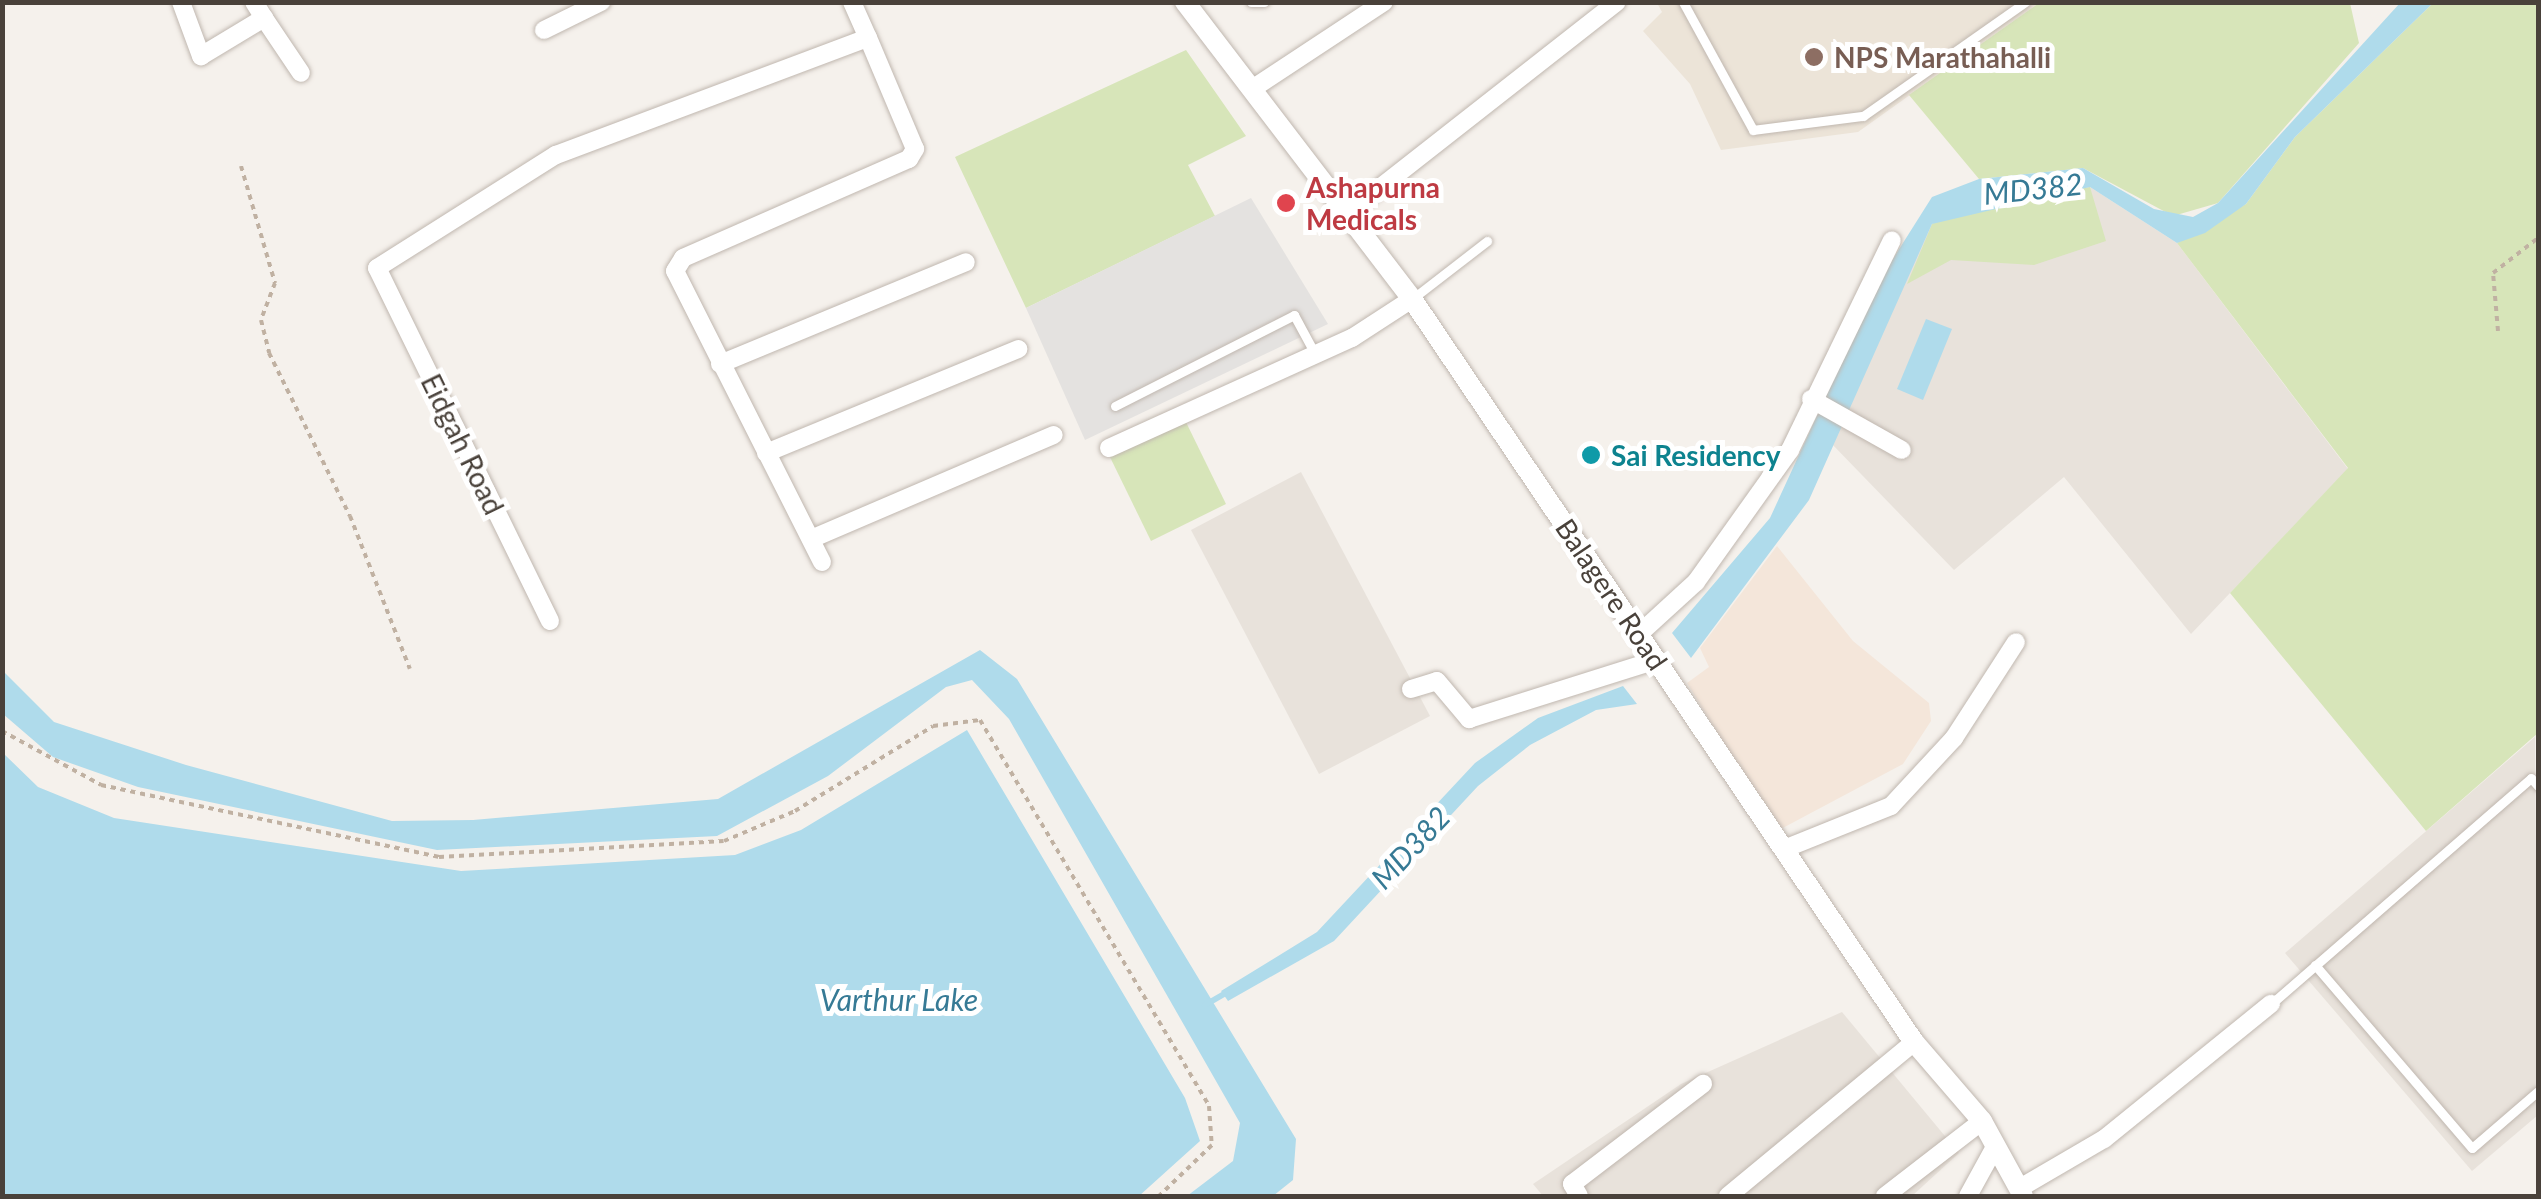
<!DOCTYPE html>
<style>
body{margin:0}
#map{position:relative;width:2541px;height:1199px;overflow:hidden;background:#f5f1ec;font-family:Lato,sans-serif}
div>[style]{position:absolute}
.residential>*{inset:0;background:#e8e2db}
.commercial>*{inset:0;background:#f4e6da}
.education>*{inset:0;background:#ece4d8}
.green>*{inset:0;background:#d7e5b9}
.parking>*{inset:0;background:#e4e2e0}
.water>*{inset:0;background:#afdbeb}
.stream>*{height:6px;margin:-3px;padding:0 3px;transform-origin:3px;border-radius:3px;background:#afdbeb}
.path>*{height:4px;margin-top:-2px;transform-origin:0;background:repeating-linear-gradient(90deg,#c0b1a2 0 5px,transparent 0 10px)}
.roads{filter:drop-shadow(0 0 2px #c0b7af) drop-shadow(0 0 2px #c0b7af)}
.service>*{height:9px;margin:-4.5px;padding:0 4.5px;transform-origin:4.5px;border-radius:4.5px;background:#fff}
.minor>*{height:18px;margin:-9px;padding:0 9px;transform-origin:9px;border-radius:9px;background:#fff}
.tertiary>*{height:20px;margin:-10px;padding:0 10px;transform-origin:10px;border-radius:10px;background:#fff}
.dots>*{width:28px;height:28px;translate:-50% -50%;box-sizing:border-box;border:5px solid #fff;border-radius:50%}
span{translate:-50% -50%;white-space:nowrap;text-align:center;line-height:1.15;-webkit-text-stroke:10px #fff;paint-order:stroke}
.education-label{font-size:28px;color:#785e54;font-weight:700}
.left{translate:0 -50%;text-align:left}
.health-label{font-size:28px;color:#be3a42;font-weight:700}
.street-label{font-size:28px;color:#49413a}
.culture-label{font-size:28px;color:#0d838f;font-weight:700}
.water-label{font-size:30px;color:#367a95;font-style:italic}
.frame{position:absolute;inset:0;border:5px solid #49413a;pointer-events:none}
</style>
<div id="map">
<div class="residential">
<div style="clip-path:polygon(2090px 187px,2177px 243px,2348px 469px,2191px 634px,2064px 477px,1954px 570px,1830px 442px,1932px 224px)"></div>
<div style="clip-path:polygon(1301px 472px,1430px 716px,1319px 774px,1191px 530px)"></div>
<div style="clip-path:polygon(2535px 737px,2538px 1115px,2472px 1171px,2285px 953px)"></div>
<div style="clip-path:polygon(1842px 1012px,1959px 1153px,1912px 1196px,1543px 1196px,1533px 1184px,1681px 1084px)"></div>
</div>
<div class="commercial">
<div style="clip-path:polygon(1777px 546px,1853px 641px,1929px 703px,1931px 721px,1903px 764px,1777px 831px,1687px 683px,1709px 667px,1700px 648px)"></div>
</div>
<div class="education">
<div style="clip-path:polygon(1657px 3px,2039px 3px,1858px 132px,1721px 150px,1690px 84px,1643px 31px,1662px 12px)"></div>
</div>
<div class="green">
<div style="clip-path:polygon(2039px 3px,2350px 3px,2359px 43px,2218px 203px,2173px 216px,2083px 168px,1979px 179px,1909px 95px)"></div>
<div style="clip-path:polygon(2433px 3px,2538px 3px,2538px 733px,2426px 831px,2230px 593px,2348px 468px,2177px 243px,2246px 204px,2295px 137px)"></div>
<div style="clip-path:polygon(1186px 50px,1246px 136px,1188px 165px,1215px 216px,1026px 308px,955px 157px)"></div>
<div style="clip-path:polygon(2090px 187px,2106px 241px,2034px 265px,1951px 260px,1907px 284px,1932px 224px,1950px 213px)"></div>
<div style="clip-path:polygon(1183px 416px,1226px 504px,1151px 541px,1108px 453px)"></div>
</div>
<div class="parking">
<div style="clip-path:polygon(1251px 198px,1328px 324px,1085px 440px,1026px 308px)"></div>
</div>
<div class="water">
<div style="clip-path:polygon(2400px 3px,2433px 3px,2295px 137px,2246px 204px,2205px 233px,2177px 243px,2090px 187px,1932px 224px,1809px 500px,1691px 658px,1672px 633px,1770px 518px,1879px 281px,1932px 197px,1979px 179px,2083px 168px,2154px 209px,2193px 217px,2218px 203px)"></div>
<div style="clip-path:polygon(1926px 319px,1952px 329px,1923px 400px,1897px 389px)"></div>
<div style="clip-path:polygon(980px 650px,1017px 679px,1296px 1139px,1293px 1180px,1273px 1196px,1187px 1196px,1233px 1161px,1240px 1123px,1009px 719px,972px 680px,946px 687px,828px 776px,717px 836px,437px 850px,138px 787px,53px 757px,3px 714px,3px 671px,54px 722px,186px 765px,392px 821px,473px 820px,718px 799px)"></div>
<div style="clip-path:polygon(1623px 686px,1637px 704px,1596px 710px,1530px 745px,1478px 786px,1334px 941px,1228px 1001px,1221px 991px,1317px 932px,1475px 763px,1538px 718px)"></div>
<div style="clip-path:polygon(967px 730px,1185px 1098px,1200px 1141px,1139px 1196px,3px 1196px,3px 753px,38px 787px,114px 818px,461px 871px,735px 855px,801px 830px)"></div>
</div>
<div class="stream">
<div style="left:1205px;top:1005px;width:28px;rotate:-30deg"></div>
</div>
<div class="path">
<div style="left:241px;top:166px;width:122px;rotate:73.8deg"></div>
<div style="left:275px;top:283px;width:40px;rotate:111deg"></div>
<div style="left:261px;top:320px;width:34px;rotate:76deg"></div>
<div style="left:269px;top:353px;width:182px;rotate:63.6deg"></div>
<div style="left:350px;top:516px;width:164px;rotate:68.6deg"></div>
<div style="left:2498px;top:331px;width:58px;rotate:-94.9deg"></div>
<div style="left:2493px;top:273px;width:57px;rotate:-37.9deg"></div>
<div style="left:2px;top:731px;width:113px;rotate:28.6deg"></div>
<div style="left:101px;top:785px;width:346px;rotate:12deg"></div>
<div style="left:439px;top:857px;width:285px;rotate:-3.2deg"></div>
<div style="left:724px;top:841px;width:77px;rotate:-22.9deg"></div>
<div style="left:795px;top:811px;width:162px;rotate:-31.6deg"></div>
<div style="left:933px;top:726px;width:47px;rotate:-7.3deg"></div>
<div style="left:980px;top:720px;width:449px;rotate:59.3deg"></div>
<div style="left:1209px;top:1106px;width:39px;rotate:86deg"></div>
<div style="left:1212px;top:1145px;width:74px;rotate:136.1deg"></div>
</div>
<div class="roads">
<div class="service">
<div style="left:1251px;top:2px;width:13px"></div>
<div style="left:1683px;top:2px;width:146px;rotate:61.3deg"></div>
<div style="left:1753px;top:130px;width:111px;rotate:-7.3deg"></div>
<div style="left:1863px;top:116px;width:198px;rotate:-35.1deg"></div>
<div style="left:1412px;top:299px;width:95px;rotate:-37.7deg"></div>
<div style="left:1115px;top:406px;width:201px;rotate:-26.9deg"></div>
<div style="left:1294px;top:315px;width:44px;rotate:61.7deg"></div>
<div style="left:2315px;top:965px;width:241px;rotate:49.4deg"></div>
<div style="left:2472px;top:1148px;width:87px;rotate:-40.8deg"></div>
<div style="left:2271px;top:1004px;width:344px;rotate:-41deg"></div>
<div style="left:2531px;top:778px;width:11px;rotate:49deg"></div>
</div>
<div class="minor">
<div style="left:181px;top:2px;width:58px;rotate:69.7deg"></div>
<div style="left:201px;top:56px;width:74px;rotate:-31.1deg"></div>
<div style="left:264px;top:18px;width:19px;rotate:-122deg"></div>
<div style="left:264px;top:18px;width:66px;rotate:56.1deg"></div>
<div style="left:544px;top:30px;width:64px;rotate:-26.2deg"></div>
<div style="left:1252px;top:89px;width:158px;rotate:-33.4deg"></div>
<div style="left:1349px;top:212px;width:340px;rotate:-38.1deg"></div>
<div style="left:720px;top:364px;width:266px;rotate:-22.5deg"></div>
<div style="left:1811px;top:399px;width:104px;rotate:29.3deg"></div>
<div style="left:1109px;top:448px;width:267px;rotate:-24.4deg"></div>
<div style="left:1352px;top:338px;width:72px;rotate:-33deg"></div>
<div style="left:766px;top:453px;width:273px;rotate:-22.4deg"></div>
<div style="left:811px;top:539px;width:264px;rotate:-23.2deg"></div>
<div style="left:822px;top:562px;width:326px;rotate:-116.8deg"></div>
<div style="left:675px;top:271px;width:15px;rotate:-58deg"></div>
<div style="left:683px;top:258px;width:247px;rotate:-23.7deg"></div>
<div style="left:909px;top:159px;width:12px;rotate:-59deg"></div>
<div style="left:915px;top:149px;width:121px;rotate:-112.9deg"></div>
<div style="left:550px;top:621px;width:393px;rotate:-116.1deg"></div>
<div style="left:377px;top:268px;width:212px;rotate:-32.3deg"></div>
<div style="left:556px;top:155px;width:333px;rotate:-20.6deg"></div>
<div style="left:868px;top:38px;width:39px;rotate:-114deg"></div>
<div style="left:1639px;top:634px;width:77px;rotate:-42.4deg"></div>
<div style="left:1696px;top:582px;width:162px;rotate:-54.5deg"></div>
<div style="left:1790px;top:450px;width:233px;rotate:-64.1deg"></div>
<div style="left:1411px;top:689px;width:27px;rotate:-17deg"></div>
<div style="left:1437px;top:681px;width:50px;rotate:49.9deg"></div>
<div style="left:1469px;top:719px;width:196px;rotate:-17.5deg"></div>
<div style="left:1784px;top:849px;width:115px;rotate:-21.9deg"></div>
<div style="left:1891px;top:806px;width:93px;rotate:-47.2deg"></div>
<div style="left:1954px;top:738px;width:114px;rotate:-57.1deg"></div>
<div style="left:2020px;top:1188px;width:97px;rotate:-30.3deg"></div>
<div style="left:2104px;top:1139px;width:215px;rotate:-39deg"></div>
<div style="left:1579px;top:1196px;width:14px;rotate:-120deg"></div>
<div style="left:1572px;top:1184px;width:165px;rotate:-37.4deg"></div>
<div style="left:1728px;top:1196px;width:241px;rotate:-39.6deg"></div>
<div style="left:1885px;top:1196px;width:123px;rotate:-37.7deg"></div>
<div style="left:1968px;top:1196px;width:58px;rotate:-61.2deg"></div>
</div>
<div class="tertiary">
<div style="left:1185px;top:2px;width:374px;rotate:52.6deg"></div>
<div style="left:1412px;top:299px;width:897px;rotate:55.96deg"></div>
<div style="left:1914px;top:1042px;width:104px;rotate:49.3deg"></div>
<div style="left:1982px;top:1121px;width:85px;rotate:61.3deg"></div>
</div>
</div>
<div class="dots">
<div style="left:1814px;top:57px;background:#8d6e63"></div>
<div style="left:1286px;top:203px;background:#e0444e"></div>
<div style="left:1591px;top:455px;background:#0f9aa8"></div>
</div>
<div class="education-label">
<span class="left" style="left:1834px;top:57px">NPS Marathahalli</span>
</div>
<div class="health-label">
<span class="left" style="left:1306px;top:203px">Ashapurna<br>Medicals</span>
</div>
<div class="street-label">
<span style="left:463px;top:444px;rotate:64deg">Eidgah Road</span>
<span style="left:1612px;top:594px;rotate:56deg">Balagere Road</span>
</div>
<div class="culture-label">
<span class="left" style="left:1611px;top:455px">Sai Residency</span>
</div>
<div class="water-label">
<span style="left:2033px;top:188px;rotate:-6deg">MD382</span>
<span style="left:1410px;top:847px;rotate:-47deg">MD382</span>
<span style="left:899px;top:999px">Varthur Lake</span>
</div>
<div class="frame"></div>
</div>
